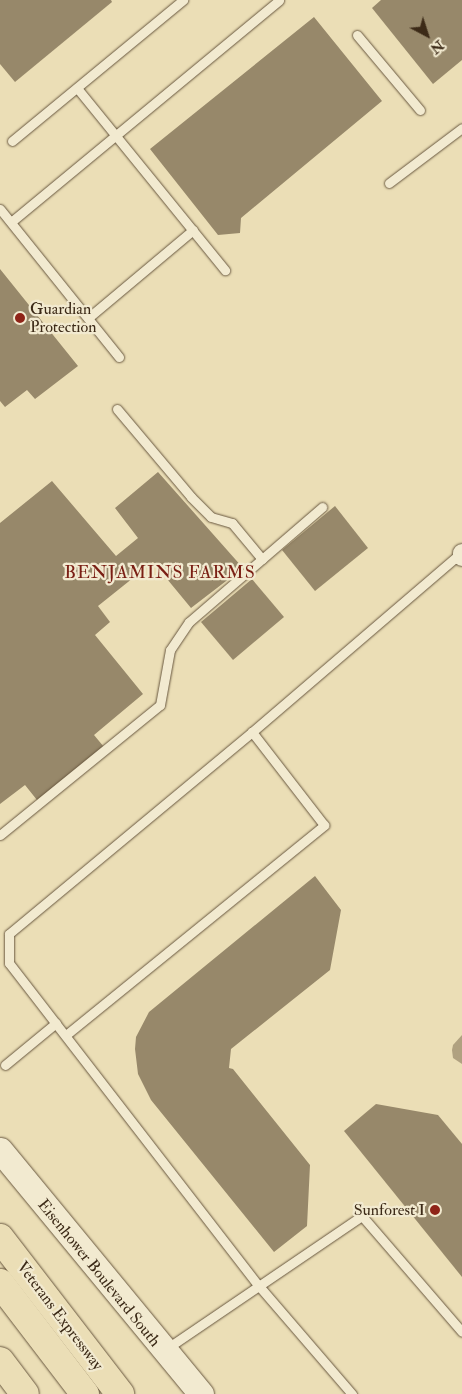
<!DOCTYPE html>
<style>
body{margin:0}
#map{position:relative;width:462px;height:1394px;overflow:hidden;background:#ebdeb6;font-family:"IM FELL Double Pica",serif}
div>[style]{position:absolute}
.water>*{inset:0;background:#b0a180}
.building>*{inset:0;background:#97886a}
.roads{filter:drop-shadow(0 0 1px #68573f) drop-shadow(0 0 1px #68573f)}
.service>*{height:9px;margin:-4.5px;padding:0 4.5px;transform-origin:4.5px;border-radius:4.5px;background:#f2ead0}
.minor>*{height:18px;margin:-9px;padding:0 9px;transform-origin:9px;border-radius:9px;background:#f2ead0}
.secondary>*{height:25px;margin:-12.5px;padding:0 12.5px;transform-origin:12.5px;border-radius:12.5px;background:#f2ead0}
.motorway>*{height:28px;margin:-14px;padding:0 14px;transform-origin:14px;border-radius:14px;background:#ebdeb6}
.dots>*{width:14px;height:14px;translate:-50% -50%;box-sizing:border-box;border:2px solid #f2ead0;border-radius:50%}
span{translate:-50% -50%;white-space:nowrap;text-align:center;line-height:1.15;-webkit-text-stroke:4.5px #f2ead0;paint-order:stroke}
.poi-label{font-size:16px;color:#3c2a17}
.left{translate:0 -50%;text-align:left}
.right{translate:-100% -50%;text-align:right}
.street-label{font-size:16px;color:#3c2a17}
.neighbourhood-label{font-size:18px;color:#7a1f14;letter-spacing:1px}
.north{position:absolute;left:402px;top:10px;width:50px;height:50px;-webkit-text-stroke:4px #f2ead0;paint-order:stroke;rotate:140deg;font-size:14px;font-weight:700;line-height:20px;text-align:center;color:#3c2a17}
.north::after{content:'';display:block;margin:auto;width:18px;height:22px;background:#3c2a17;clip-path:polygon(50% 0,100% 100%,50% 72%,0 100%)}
</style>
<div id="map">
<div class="water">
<div style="clip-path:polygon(462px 1035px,462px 1064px,453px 1058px,452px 1050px,453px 1045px)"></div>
</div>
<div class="building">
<div style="clip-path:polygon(0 0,111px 0,112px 2px,15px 82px,0 64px)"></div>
<div style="clip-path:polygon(381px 0,462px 0,462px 60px,433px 84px,372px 8px)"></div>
<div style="clip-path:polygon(314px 17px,382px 101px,241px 218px,240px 233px,218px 235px,150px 149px)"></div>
<div style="clip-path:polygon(0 269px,78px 366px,35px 399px,27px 390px,5px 407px,0 401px)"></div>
<div style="clip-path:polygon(158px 472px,243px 568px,191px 608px,153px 562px,98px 606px,110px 622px,95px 635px,143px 694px,94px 735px,104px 747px,37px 800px,25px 785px,0 804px,0 523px,52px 481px,116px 556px,138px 538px,115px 508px)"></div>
<div style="clip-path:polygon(335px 506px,368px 548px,315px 591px,282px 550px)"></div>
<div style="clip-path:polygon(252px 579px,284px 617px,233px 660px,201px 622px)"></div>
<div style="clip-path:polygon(315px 876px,341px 910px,330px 970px,231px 1049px,229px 1068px,233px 1069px,310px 1165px,307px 1226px,274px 1252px,151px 1100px,138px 1074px,135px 1049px,136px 1037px,149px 1012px)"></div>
<div style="clip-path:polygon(376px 1104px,438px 1115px,462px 1144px,462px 1277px,344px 1131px)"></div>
</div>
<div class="roads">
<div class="service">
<div style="left:357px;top:35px;width:98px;rotate:50deg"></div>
<div style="left:77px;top:88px;width:235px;rotate:50.9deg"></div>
<div style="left:12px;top:141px;width:222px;rotate:-39.5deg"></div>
<div style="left:389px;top:183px;width:91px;rotate:-37deg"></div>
<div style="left:0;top:209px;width:190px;rotate:51.2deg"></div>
<div style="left:11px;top:222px;width:348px;rotate:-39.6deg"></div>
<div style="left:88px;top:318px;width:137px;rotate:-40deg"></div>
<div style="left:117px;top:409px;width:115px;rotate:49.9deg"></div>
<div style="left:191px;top:497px;width:28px;rotate:45deg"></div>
<div style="left:211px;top:517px;width:22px;rotate:16deg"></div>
<div style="left:232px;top:523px;width:47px;rotate:50.2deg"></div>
<div style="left:252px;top:732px;width:274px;rotate:-40.6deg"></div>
<div style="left:0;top:835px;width:206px;rotate:-39.1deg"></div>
<div style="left:160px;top:705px;width:56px;rotate:-79.7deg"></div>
<div style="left:170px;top:650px;width:34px;rotate:-56deg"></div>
<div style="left:189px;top:622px;width:176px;rotate:-40.8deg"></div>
<div style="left:66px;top:1035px;width:333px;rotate:-39.1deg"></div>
<div style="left:324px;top:825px;width:118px;rotate:-127.7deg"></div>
<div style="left:252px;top:732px;width:316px;rotate:140.3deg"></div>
<div style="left:9px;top:934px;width:29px;rotate:90deg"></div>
<div style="left:9px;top:963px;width:408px;rotate:52.3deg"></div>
<div style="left:259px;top:1286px;width:143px;rotate:49.3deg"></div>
<div style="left:5px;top:1065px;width:66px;rotate:-39.5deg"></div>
<div style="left:166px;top:1349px;width:237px;rotate:-34.2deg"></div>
<div style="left:362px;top:1216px;width:153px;rotate:49.2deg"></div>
</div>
<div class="minor">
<div style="left:462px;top:553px;width:4px;rotate:90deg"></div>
</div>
<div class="secondary">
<div style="left:0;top:1150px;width:316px;rotate:50.5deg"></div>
</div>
<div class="motorway">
<div style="left:0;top:1238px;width:197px;rotate:52.4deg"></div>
<div style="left:0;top:1283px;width:140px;rotate:52.6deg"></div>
<div style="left:0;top:1361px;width:41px;rotate:52.9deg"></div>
</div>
</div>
<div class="dots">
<div style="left:20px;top:318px;background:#8f2418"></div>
<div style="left:435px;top:1210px;background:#8f2418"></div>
</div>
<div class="poi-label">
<span class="left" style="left:30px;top:318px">Guardian<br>Protection</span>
<span class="right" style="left:425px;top:1210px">Sunforest I</span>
</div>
<div class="street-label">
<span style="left:99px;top:1273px;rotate:51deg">Eisenhower Boulevard South</span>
<span style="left:60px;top:1316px;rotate:53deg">Veterans Expressway</span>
</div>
<div class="neighbourhood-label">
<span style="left:160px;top:573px">BENJAMINS FARMS</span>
</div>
<div class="north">N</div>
</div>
